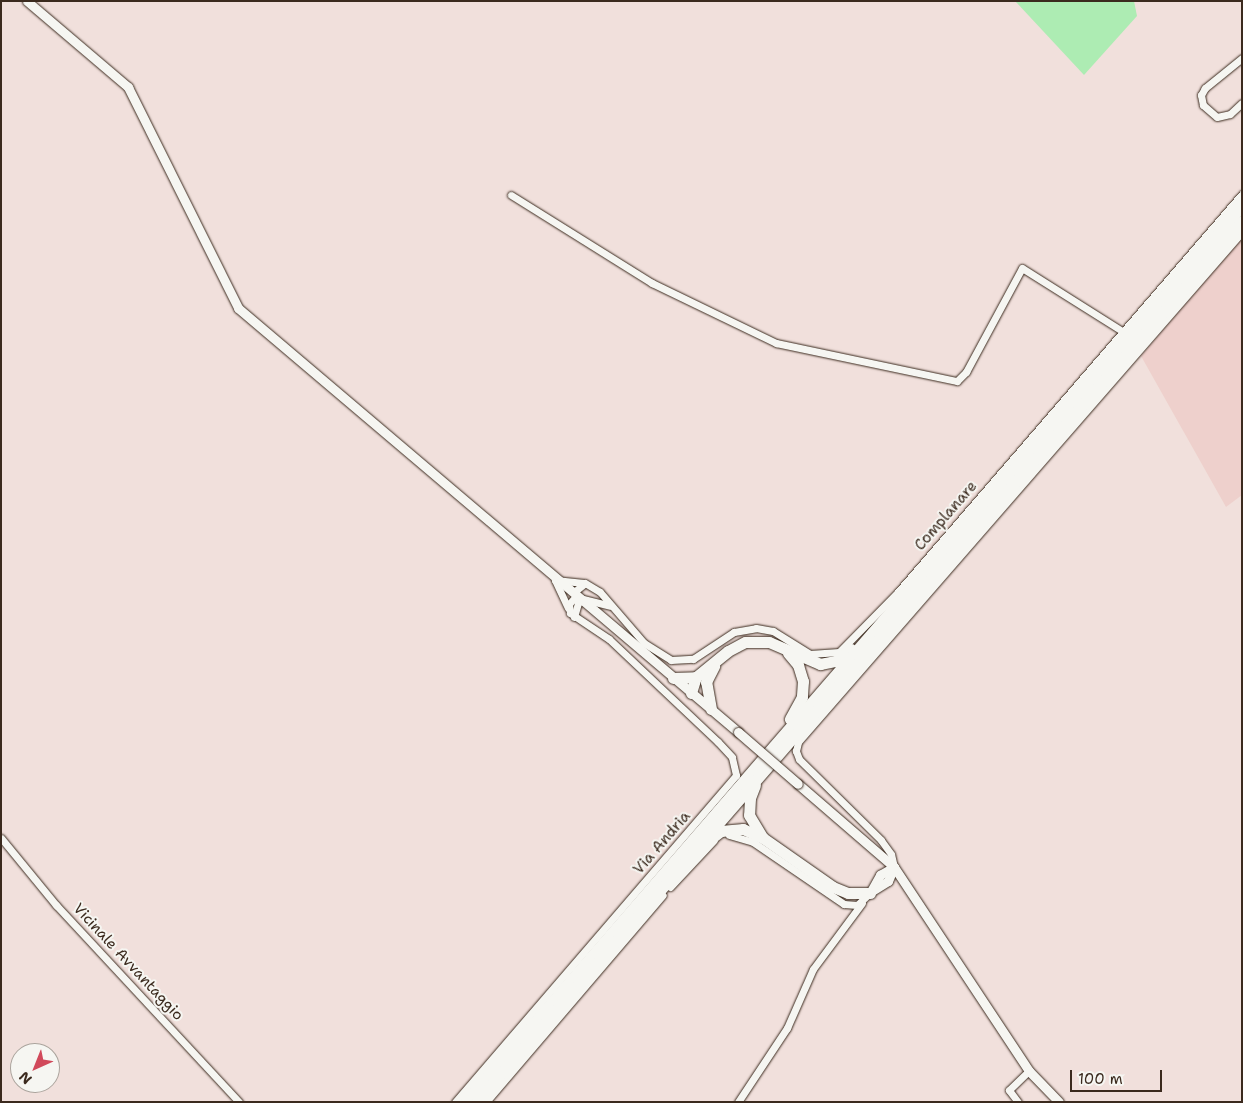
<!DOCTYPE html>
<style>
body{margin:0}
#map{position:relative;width:1243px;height:1103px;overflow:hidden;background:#f1e0dc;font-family:"Shantell Sans",sans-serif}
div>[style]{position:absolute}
.built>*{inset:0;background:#eed0cc}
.green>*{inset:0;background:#adecb3}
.roads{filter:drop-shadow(0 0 1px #3b2a1e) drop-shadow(0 0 1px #3b2a1e)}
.minor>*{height:7px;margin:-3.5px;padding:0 3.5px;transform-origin:3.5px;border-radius:3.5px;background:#f6f6f2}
.tertiary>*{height:9px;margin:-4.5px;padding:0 4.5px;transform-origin:4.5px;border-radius:4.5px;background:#f6f6f2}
.trunk>*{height:11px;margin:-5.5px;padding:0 5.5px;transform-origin:5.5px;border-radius:5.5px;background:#f6f6f2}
.bridges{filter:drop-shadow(0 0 1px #3b2a1e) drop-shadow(0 0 1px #3b2a1e)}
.tertiary-bridge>*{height:9px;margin:-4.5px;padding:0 4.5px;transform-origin:4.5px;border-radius:4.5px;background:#f6f6f2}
span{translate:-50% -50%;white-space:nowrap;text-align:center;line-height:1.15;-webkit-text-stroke:4px #f6f6f2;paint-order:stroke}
.street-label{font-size:15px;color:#3b2a1e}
.frame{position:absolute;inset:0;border:2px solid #3b2a1e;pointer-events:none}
.north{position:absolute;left:10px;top:1043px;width:50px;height:50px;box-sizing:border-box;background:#f6f6f2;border:1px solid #aba49d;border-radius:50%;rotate:224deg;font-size:14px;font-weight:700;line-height:20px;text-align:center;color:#3b2a1e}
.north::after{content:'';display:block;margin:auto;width:18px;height:22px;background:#d1495b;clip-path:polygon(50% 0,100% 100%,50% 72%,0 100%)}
.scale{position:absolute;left:1070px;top:1070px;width:92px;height:22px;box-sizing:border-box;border:2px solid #3b2a1e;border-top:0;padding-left:6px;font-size:15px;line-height:18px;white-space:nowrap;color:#3b2a1e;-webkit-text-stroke:4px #f6f6f2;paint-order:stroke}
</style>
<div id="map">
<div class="built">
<div style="clip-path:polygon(1242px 237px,1242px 495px,1226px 507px,1141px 356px)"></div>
</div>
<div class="green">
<div style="clip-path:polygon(1015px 1px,1134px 1px,1137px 16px,1084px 75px)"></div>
</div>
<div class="roads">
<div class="minor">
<div style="left:1242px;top:58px;width:48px;rotate:141deg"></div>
<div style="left:1205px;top:88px;width:8px;rotate:120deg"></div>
<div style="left:1201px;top:95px;width:10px;rotate:79deg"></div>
<div style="left:1203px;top:105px;width:18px;rotate:41deg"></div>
<div style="left:1217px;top:117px;width:13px;rotate:-13deg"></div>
<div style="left:1230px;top:114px;width:16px;rotate:-43deg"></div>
<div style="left:511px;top:195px;width:166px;rotate:32deg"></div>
<div style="left:652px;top:283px;width:138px;rotate:25.8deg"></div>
<div style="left:776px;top:343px;width:185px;rotate:11.9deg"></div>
<div style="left:957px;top:381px;width:13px;rotate:-45deg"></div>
<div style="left:966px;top:372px;width:118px;rotate:-61.7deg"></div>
<div style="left:1022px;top:268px;width:118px;rotate:32.2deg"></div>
<div style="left:579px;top:598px;width:32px;rotate:14deg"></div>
<div style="left:568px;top:608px;width:31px;rotate:-115deg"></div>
<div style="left:555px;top:580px;width:29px;rotate:6deg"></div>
<div style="left:574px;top:617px;width:15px;rotate:-74deg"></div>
<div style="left:578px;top:603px;width:12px;rotate:-110deg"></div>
<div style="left:574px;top:592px;width:14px;rotate:-39deg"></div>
<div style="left:585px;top:583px;width:17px;rotate:31deg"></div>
<div style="left:600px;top:592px;width:67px;rotate:49.2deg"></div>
<div style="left:644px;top:643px;width:32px;rotate:32deg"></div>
<div style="left:671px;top:660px;width:22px;rotate:-3deg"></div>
<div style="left:693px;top:659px;width:49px;rotate:-33.4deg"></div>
<div style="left:734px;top:632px;width:22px;rotate:-10deg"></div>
<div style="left:756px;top:628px;width:17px;rotate:10deg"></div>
<div style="left:773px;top:631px;width:44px;rotate:31.9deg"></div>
<div style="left:810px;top:654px;width:29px;rotate:-4deg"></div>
<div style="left:839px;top:652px;width:83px;rotate:-45.5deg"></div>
<div style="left:897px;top:593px;width:527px;rotate:-49.15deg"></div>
<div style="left:729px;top:835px;width:25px;rotate:16deg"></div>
<div style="left:753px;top:842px;width:110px;rotate:34.3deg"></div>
<div style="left:844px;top:904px;width:13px;rotate:4deg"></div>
<div style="left:857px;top:905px;width:18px;rotate:-43deg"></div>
<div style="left:1px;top:838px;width:87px;rotate:50.6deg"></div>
<div style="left:56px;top:905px;width:269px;rotate:47.1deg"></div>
<div style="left:894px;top:867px;width:13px;rotate:-103deg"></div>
<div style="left:891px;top:854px;width:17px;rotate:-126deg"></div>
<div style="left:881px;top:840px;width:115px;rotate:-135.4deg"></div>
<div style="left:799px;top:759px;width:9px;rotate:-111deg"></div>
<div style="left:796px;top:751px;width:9px;rotate:-77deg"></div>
<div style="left:798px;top:742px;width:676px;rotate:-48.96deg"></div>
<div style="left:670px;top:887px;width:64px;rotate:-46.9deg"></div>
<div style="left:455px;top:1102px;width:431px;rotate:-49.3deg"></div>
<div style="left:736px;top:775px;width:18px;rotate:-103deg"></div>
<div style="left:732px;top:757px;width:21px;rotate:-133deg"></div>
<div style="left:718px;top:742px;width:150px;rotate:-136.6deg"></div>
<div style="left:609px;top:639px;width:47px;rotate:-146.3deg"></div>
<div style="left:570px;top:613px;width:9px;rotate:-96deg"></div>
<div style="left:569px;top:604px;width:9px;rotate:-49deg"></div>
<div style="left:486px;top:1102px;width:272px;rotate:-49.5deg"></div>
<div style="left:738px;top:1102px;width:89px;rotate:-56.5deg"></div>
<div style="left:787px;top:1028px;width:64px;rotate:-66.2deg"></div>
<div style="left:813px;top:969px;width:82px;rotate:-53.4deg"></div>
<div style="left:1018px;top:1102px;width:15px;rotate:-127deg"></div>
<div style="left:1009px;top:1090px;width:28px;rotate:-44deg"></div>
</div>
<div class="tertiary">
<div style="left:27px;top:1px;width:133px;rotate:40.4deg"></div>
<div style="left:128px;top:87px;width:247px;rotate:63.5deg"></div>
<div style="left:238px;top:308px;width:656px;rotate:40.3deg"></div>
<div style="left:798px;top:784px;width:127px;rotate:40.8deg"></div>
<div style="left:894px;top:867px;width:245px;rotate:56.5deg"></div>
<div style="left:1029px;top:1071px;width:43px;rotate:45.9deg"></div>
<div style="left:872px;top:891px;width:19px;rotate:-32deg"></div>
<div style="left:888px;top:881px;width:15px;rotate:-67deg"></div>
<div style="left:870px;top:893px;width:21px;rotate:-61deg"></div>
<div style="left:880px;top:875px;width:16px;rotate:-30deg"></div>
</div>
<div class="trunk">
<div style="left:788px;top:653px;width:16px;rotate:50deg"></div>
<div style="left:798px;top:665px;width:17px;rotate:73deg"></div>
<div style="left:803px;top:681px;width:16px;rotate:94deg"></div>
<div style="left:802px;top:697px;width:25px;rotate:119deg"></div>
<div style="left:673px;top:678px;width:23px;rotate:-2deg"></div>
<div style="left:691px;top:693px;width:17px;rotate:-73deg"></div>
<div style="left:696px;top:677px;width:41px;rotate:-39.1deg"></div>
<div style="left:728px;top:651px;width:19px;rotate:-28deg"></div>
<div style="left:745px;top:642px;width:24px"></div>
<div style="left:769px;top:642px;width:56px;rotate:23.3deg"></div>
<div style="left:820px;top:664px;width:16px;rotate:-11deg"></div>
<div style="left:836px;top:661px;width:19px;rotate:-39deg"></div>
<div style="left:711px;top:709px;width:27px;rotate:-100deg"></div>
<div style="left:706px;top:682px;width:18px;rotate:-63deg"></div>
<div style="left:755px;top:785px;width:14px;rotate:111deg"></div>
<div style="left:750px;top:798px;width:17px;rotate:93deg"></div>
<div style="left:749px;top:815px;width:26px;rotate:59deg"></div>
<div style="left:709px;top:840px;width:15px;rotate:-37deg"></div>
<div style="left:721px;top:831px;width:22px;rotate:-5deg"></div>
<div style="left:743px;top:829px;width:22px;rotate:24deg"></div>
<div style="left:763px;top:838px;width:85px;rotate:35deg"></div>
<div style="left:833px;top:887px;width:16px;rotate:22deg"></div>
<div style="left:848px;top:893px;width:22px"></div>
<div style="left:465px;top:1102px;width:1186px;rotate:-49.07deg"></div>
<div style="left:476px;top:1102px;width:1167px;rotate:-48.99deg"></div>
</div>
</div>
<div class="bridges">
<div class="tertiary-bridge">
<div style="left:738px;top:732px;width:79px;rotate:40.9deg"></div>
</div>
</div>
<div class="street-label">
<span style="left:946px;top:516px;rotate:-49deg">Complanare</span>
<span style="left:662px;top:843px;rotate:-49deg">Via Andria</span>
<span style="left:128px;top:962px;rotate:47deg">Vicinale Avvantaggio</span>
</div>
<div class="frame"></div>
<div class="north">N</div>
<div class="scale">100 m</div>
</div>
